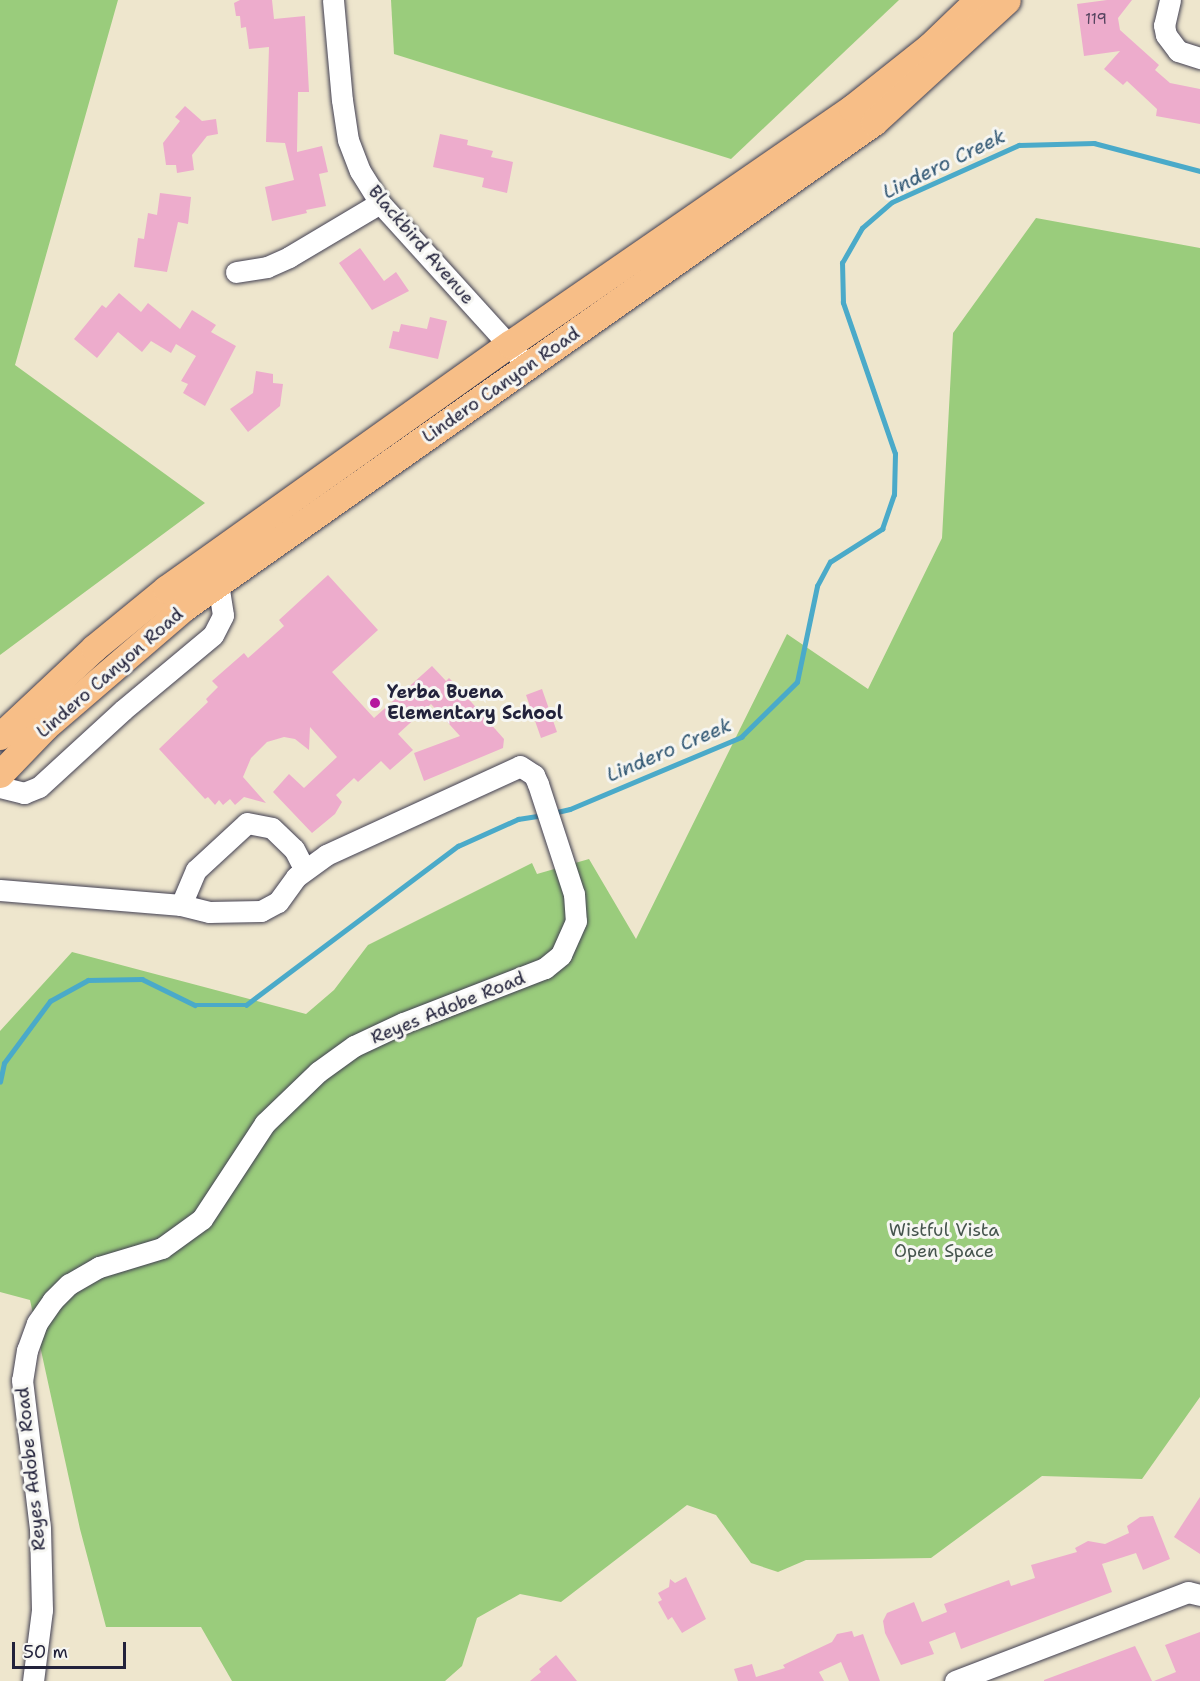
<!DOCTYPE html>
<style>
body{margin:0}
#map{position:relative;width:1200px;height:1681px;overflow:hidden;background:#eee6cd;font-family:"Shantell Sans",sans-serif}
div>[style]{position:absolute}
.green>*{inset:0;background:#9acc7c}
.stream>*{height:4.5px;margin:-2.25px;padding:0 2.25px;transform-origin:2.25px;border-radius:2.25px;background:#4aaac9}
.building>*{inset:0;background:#edaccc}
.roads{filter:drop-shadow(0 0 2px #413f51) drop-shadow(0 0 2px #413f51)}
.minor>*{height:21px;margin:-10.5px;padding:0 10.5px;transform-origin:10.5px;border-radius:10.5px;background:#fff}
.major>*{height:27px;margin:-13.5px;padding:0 13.5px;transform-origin:13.5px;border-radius:13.5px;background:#f7be87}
.dots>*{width:16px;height:16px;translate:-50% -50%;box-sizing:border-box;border:3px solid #f6f6f2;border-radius:50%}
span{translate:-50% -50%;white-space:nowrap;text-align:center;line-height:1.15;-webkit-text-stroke:6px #f6f6f2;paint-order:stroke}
.number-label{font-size:15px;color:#55445f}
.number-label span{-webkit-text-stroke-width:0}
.street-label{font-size:18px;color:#22223b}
.poi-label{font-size:18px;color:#22223b;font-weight:700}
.left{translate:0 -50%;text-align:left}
.park-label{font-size:18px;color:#46554e}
.water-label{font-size:20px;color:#325874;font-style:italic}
.scale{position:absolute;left:12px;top:1642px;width:114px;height:27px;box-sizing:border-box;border:3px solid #22223b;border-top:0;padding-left:8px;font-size:18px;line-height:21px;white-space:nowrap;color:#22223b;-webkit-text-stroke:4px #f6f6f2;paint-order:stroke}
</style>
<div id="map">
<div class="green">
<div style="clip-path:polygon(0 0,118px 0,15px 365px,205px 503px,0 655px)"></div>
<div style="clip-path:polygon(391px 0,899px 0,731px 159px,394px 54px)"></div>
<div style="clip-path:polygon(1036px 218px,1200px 248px,1200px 1397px,1142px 1479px,1042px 1476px,931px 1558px,806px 1560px,778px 1572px,751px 1563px,716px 1515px,687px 1505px,561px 1602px,520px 1594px,477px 1618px,462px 1666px,445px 1681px,232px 1681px,201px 1627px,106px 1627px,80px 1529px,30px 1300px,0 1292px,0 1031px,72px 952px,306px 1014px,334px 990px,368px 945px,532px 863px,537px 874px,589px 859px,636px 939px,787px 634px,868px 689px,942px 538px,953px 333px)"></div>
</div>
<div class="stream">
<div style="left:553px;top:813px;width:17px;rotate:-13deg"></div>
<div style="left:570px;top:809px;width:186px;rotate:-22.8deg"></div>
<div style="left:741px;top:737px;width:78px;rotate:-44.5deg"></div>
<div style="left:797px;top:682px;width:98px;rotate:-78.2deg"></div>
<div style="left:817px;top:586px;width:27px;rotate:-62deg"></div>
<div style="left:830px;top:562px;width:62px;rotate:-32.4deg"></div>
<div style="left:882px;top:529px;width:36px;rotate:-71deg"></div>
<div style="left:894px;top:495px;width:41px;rotate:-88.6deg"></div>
<div style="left:895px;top:454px;width:160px;rotate:-109deg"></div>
<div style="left:843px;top:303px;width:40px;rotate:-91.4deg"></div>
<div style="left:842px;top:263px;width:40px;rotate:-60.3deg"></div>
<div style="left:862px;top:228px;width:40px;rotate:-41deg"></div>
<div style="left:892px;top:202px;width:139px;rotate:-24.2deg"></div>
<div style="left:1019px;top:145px;width:75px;rotate:-1.5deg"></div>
<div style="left:1094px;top:143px;width:110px;rotate:14.8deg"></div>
<div style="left:0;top:1082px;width:19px;rotate:-78deg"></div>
<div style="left:4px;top:1063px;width:77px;rotate:-53.4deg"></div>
<div style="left:50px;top:1001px;width:43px;rotate:-28.9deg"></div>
<div style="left:88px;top:980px;width:54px;rotate:-1.1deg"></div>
<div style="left:142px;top:979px;width:59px;rotate:26.1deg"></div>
<div style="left:195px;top:1005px;width:51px"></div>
<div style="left:246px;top:1005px;width:265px;rotate:-36.9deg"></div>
<div style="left:458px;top:846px;width:66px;rotate:-24.2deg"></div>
<div style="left:518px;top:819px;width:24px;rotate:-9deg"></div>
</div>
<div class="building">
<div style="clip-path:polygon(240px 0,272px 0,274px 19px,305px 16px,309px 92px,298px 92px,297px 152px,322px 146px,328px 172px,319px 174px,326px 206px,306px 210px,307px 213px,272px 221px,265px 187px,294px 180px,285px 143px,266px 142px,269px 47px,249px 49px,246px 27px,241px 28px,240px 16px,236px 16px,234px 3px)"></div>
<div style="clip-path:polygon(1107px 0,1132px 0,1118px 18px,1120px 30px,1159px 65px,1155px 70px,1170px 83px,1200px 89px,1200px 124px,1156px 116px,1157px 109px,1127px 81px,1123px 85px,1104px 69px,1120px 51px,1084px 56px,1077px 4px)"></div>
<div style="clip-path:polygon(185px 106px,202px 121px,216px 119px,218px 134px,207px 136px,192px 155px,194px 170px,177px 173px,176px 165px,166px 165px,163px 143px,180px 121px,175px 117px)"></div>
<div style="clip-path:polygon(440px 134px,468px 140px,467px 145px,493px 151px,491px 157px,513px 162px,507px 193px,482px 187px,484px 178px,433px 167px)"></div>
<div style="clip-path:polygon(160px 193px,191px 197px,188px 224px,178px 222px,167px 272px,134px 267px,138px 238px,144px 239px,148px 213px,157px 215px)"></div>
<div style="clip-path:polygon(360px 248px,384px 281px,396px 272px,409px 291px,372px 310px,339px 263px)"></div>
<div style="clip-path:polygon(119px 293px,141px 312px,148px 303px,180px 329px,192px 310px,216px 325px,211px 332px,236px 346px,205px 406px,183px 393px,188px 384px,181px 381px,196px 356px,176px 344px,171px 353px,151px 341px,142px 352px,118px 332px,97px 358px,74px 339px,102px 305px,106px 308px)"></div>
<div style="clip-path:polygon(430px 317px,447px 321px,438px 359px,389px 348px,393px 331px,399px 332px,401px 324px,427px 329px)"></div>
<div style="clip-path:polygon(256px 371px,273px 374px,273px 383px,283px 384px,280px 406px,248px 432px,230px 409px,253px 393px)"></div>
<div style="clip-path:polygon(328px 575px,378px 630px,332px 672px,374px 718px,432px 666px,446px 681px,449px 678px,457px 686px,504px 739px,503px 748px,424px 781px,414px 753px,460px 736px,431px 704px,398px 734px,413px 750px,390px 770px,381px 761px,358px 782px,354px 778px,336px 795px,342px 802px,335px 814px,312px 833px,273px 792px,289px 774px,304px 788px,337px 757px,310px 727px,309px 750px,295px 739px,284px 737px,267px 742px,251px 758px,243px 777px,266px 803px,244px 797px,235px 805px,230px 799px,223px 805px,219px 800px,215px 805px,208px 797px,205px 799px,159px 749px,208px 702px,206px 699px,218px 687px,212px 681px,244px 653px,248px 658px,284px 626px,279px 620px)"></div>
<div style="clip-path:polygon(542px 689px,557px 732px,541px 738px,526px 695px)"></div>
<div style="clip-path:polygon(1200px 1497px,1200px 1554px,1174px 1537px)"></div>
<div style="clip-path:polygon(1153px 1516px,1170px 1559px,1143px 1570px,1136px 1553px,1102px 1564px,1112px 1592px,961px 1649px,955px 1632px,929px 1642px,934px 1654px,901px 1665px,885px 1633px,883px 1621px,887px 1613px,914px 1602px,922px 1622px,947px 1612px,944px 1604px,1009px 1580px,1011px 1586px,1035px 1578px,1031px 1565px,1077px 1552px,1075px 1548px,1088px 1541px,1105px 1544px,1129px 1533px,1127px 1526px,1140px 1517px)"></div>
<div style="clip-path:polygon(686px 1577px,706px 1619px,682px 1633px,672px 1617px,668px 1620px,658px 1602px,662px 1600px,658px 1593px,669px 1587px,670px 1579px,675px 1583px)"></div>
<div style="clip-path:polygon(852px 1631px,854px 1637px,863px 1634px,880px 1681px,849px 1681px,841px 1662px,819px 1672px,824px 1681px,738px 1681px,734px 1669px,752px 1664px,756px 1677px,785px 1668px,783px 1665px,832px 1642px,837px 1634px)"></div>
<div style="clip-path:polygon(1200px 1632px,1200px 1681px,1154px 1681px,1176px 1672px,1165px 1645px)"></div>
<div style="clip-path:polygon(1135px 1646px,1152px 1681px,1044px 1681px,1044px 1680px)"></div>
<div style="clip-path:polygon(556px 1655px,577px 1681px,530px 1681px,541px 1672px,539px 1669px)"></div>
</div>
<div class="roads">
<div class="minor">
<div style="left:333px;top:0;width:100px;rotate:84.9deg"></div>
<div style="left:342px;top:100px;width:40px;rotate:81.5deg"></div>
<div style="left:348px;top:140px;width:33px;rotate:69deg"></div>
<div style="left:360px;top:171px;width:38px;rotate:58deg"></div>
<div style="left:380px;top:203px;width:220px;rotate:47.8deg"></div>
<div style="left:1170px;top:0;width:26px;rotate:103deg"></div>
<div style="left:1164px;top:25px;width:10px;rotate:79deg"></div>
<div style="left:1166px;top:35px;width:20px;rotate:53deg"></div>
<div style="left:1178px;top:51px;width:23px;rotate:18deg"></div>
<div style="left:236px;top:272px;width:31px;rotate:-9deg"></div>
<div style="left:267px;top:267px;width:24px;rotate:-24deg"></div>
<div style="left:289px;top:257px;width:106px;rotate:-30.7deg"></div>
<div style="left:0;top:787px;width:25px;rotate:14deg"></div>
<div style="left:24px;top:793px;width:16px;rotate:-22deg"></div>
<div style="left:39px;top:787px;width:114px;rotate:-42.5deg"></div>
<div style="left:123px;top:710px;width:117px;rotate:-39.8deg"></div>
<div style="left:213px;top:635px;width:22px;rotate:-63deg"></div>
<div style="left:223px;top:615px;width:31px;rotate:-99deg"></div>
<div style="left:0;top:890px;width:182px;rotate:4.7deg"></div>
<div style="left:181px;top:905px;width:29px;rotate:14deg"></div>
<div style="left:209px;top:912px;width:52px;rotate:-1.1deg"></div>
<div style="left:261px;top:911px;width:19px;rotate:-28deg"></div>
<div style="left:278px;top:902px;width:31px;rotate:-54deg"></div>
<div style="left:296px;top:877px;width:37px;rotate:-36deg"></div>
<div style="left:326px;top:855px;width:213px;rotate:-24.6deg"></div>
<div style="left:520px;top:766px;width:17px;rotate:33deg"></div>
<div style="left:534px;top:775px;width:10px;rotate:66deg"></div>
<div style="left:538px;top:784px;width:116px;rotate:71.9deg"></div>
<div style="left:574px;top:894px;width:27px;rotate:86deg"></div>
<div style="left:576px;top:921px;width:37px;rotate:114deg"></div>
<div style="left:561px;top:955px;width:21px;rotate:141deg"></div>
<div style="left:545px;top:968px;width:152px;rotate:158.8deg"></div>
<div style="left:403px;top:1023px;width:54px;rotate:154.9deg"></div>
<div style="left:354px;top:1046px;width:44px;rotate:144.2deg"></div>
<div style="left:318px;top:1072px;width:74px;rotate:136.1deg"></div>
<div style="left:265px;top:1123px;width:115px;rotate:123.3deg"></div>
<div style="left:202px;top:1219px;width:49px;rotate:144.1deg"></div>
<div style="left:162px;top:1248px;width:66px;rotate:163.2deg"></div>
<div style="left:99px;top:1267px;width:34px;rotate:150deg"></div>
<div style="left:69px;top:1284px;width:23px;rotate:135deg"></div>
<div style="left:53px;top:1300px;width:28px;rotate:125deg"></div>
<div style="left:37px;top:1323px;width:29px;rotate:110deg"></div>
<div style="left:27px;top:1350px;width:30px;rotate:99deg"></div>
<div style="left:22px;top:1380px;width:149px;rotate:83.1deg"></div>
<div style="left:40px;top:1528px;width:82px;rotate:88.6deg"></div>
<div style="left:42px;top:1610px;width:72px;rotate:97.2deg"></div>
<div style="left:181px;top:905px;width:38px;rotate:-67deg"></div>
<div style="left:196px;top:870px;width:69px;rotate:-42.7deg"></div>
<div style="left:247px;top:823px;width:25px;rotate:11deg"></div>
<div style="left:272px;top:828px;width:30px;rotate:44deg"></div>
<div style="left:294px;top:849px;width:22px;rotate:63deg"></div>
<div style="left:955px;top:1681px;width:249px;rotate:-20.9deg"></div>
<div style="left:1188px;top:1592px;width:12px;rotate:14deg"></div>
</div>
<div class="major">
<div style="left:0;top:736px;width:129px;rotate:-43.1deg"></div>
<div style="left:94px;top:648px;width:93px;rotate:-39.3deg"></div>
<div style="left:166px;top:589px;width:422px;rotate:-35.5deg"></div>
<div style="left:510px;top:344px;width:416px;rotate:-34.6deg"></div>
<div style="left:852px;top:108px;width:100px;rotate:-38.5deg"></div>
<div style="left:930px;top:46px;width:66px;rotate:-43.8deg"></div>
<div style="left:0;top:774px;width:65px;rotate:-46.2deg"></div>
<div style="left:45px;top:727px;width:181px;rotate:-40.7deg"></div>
<div style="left:182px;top:609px;width:846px;rotate:-35.14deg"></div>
<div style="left:874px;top:122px;width:180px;rotate:-42.5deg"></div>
</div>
</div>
<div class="dots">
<div style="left:375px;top:703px;background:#b5179e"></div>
</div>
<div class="number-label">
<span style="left:1096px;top:20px">119</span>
</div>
<div class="street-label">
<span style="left:421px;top:245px;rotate:49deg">Blackbird Avenue</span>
<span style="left:501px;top:385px;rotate:-35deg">Lindero Canyon Road</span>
<span style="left:110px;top:673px;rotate:-41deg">Lindero Canyon Road</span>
<span style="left:448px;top:1008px;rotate:-22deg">Reyes Adobe Road</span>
<span style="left:31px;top:1469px;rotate:-96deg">Reyes Adobe Road</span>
</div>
<div class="poi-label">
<span class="left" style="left:387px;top:703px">Yerba Buena<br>Elementary School</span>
</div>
<div class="park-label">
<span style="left:944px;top:1241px">Wistful Vista<br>Open Space</span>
</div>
<div class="water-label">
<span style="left:944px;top:164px;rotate:-26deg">Lindero Creek</span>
<span style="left:669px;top:750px;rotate:-23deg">Lindero Creek</span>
</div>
<div class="scale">50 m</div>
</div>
